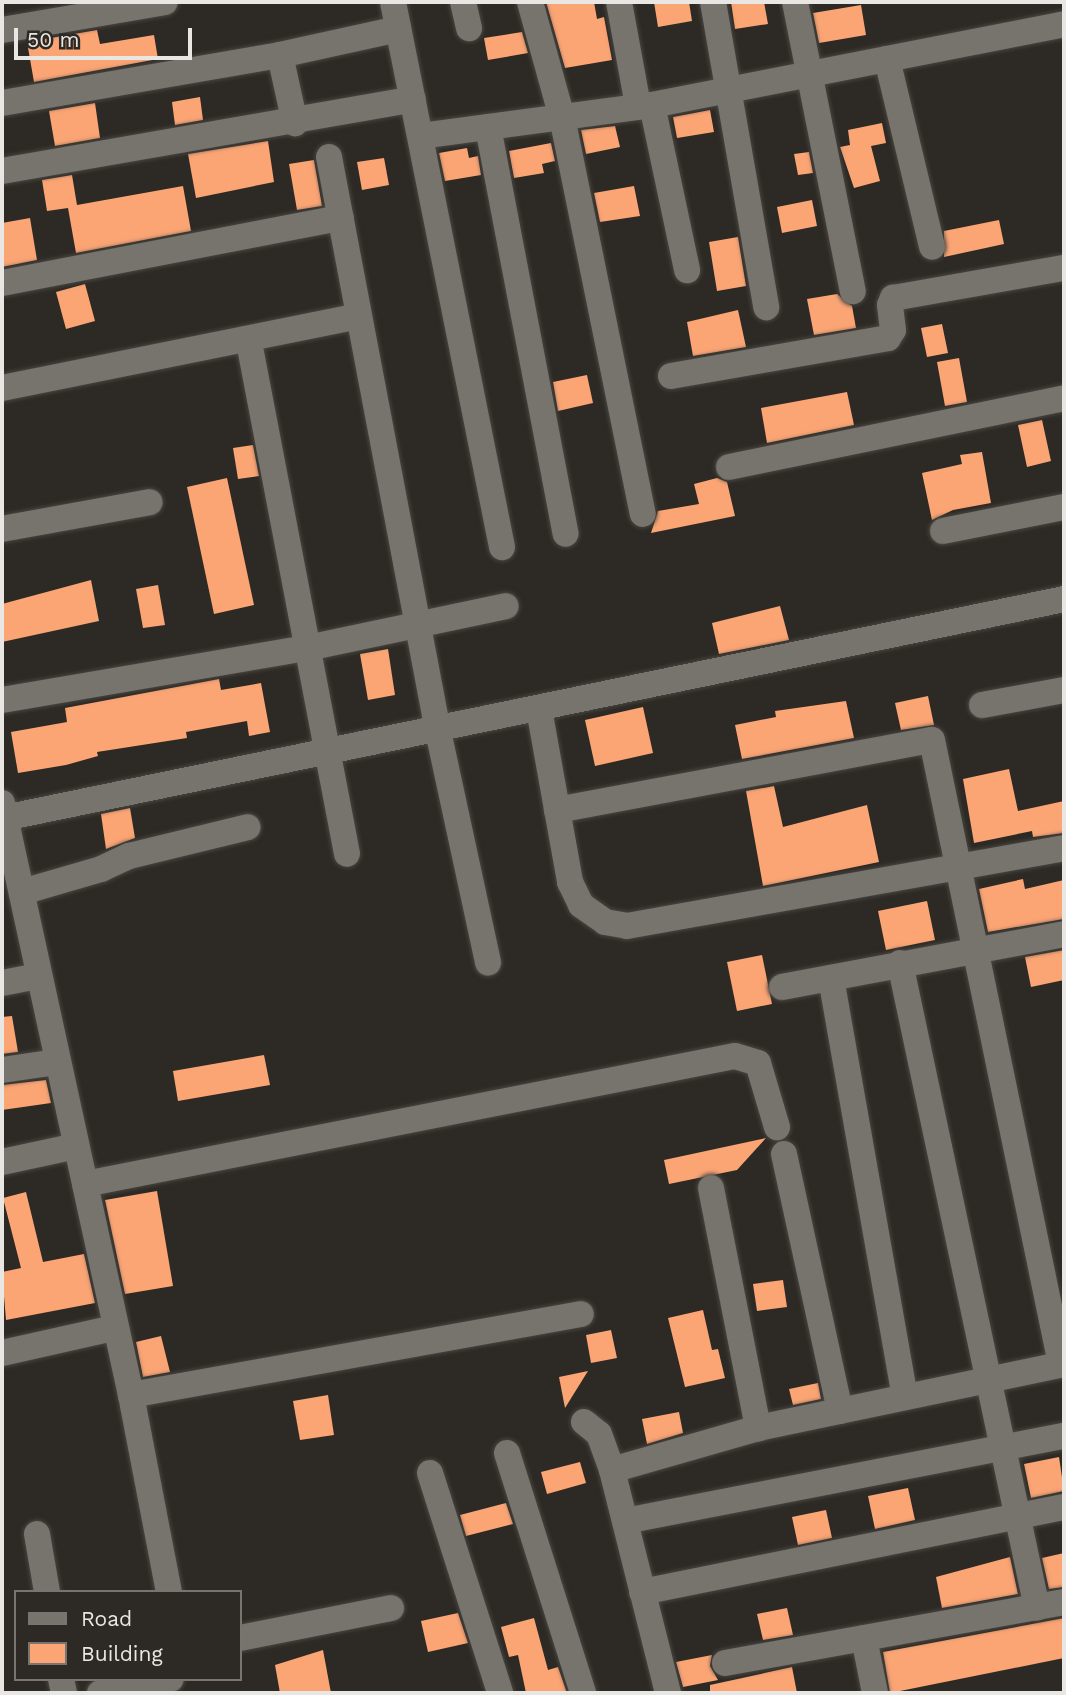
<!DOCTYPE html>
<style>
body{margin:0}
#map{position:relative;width:1066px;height:1695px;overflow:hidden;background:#2d2924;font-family:"Work Sans",sans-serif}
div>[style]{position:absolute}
.building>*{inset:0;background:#fba575}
.roads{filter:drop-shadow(0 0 2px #484540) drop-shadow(0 0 2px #484540)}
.minor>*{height:26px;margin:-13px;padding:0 13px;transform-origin:13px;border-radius:13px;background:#77736d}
span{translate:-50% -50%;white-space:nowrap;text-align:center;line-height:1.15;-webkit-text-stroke:7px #2d2924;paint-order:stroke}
.frame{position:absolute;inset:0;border:4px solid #e9e7e3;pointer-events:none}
.legend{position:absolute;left:14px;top:1590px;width:228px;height:91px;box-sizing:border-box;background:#2d2924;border:2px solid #787570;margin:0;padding:9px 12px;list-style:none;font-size:21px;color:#e9e7e3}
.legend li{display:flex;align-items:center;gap:14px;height:35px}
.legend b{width:35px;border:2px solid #787570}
.scale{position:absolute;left:14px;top:28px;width:178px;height:32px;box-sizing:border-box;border:4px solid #e9e7e3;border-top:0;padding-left:9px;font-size:21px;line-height:24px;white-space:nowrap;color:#e9e7e3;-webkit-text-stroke:5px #2d2924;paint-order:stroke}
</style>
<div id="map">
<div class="building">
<div style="clip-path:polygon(546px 2px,594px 2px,597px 19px,604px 17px,612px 60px,565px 68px)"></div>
<div style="clip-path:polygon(654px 2px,689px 2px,692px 21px,658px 27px)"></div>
<div style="clip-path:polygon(731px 2px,764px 2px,768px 24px,735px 29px)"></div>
<div style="clip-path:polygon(861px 5px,866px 35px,819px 43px,813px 13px)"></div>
<div style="clip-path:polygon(97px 30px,100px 44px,154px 35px,158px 59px,34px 82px,27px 42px)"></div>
<div style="clip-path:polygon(522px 32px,528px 53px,488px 60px,484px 38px)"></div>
<div style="clip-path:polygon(200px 97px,203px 120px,175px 125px,172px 102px)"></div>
<div style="clip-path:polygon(95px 103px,100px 138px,55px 146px,49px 111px)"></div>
<div style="clip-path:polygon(710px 110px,714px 132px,677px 138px,673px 117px)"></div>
<div style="clip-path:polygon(882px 123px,886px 143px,871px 146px,880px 181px,854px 188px,840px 147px,850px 145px,848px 130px)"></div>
<div style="clip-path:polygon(615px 126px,620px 147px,586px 154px,581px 130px)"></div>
<div style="clip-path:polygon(268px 141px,274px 182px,196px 198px,188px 154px)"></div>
<div style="clip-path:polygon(551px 143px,555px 161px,542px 164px,544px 173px,514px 178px,509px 151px)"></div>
<div style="clip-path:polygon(467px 148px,469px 158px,478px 156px,481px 175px,445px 181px,439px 153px)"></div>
<div style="clip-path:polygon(809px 152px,813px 173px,798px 175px,794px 154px)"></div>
<div style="clip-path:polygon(384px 158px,389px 185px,362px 190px,357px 162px)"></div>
<div style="clip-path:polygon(314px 160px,322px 206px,297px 210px,289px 164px)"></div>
<div style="clip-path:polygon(72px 175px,77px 205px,183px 186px,191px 231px,76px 253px,68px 208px,47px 211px,42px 180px)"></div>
<div style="clip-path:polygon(634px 186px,640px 216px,600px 222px,594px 193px)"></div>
<div style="clip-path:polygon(812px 200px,817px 226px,782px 233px,777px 207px)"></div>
<div style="clip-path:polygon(30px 218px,37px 260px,2px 267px,2px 223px)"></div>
<div style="clip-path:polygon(999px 220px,1004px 244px,944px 257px,944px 231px)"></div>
<div style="clip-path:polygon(738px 237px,746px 286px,717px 291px,709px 242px)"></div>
<div style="clip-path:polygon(85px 284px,95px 321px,66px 329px,56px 292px)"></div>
<div style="clip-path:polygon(837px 294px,852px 306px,856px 328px,814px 335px,807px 299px)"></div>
<div style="clip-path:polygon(738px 310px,746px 347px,693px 356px,687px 322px)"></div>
<div style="clip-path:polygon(942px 324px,948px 353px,927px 357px,921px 328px)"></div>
<div style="clip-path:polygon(959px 358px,967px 402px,945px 406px,937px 362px)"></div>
<div style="clip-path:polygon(587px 375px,593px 403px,558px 411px,553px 382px)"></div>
<div style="clip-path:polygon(847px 392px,854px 425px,767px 443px,761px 408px)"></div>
<div style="clip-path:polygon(1042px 420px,1051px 461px,1027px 467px,1018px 425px)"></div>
<div style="clip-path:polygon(253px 445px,259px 476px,238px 479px,233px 448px)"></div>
<div style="clip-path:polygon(982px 452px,991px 503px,953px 510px,932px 520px,922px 473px,962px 464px,960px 455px)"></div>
<div style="clip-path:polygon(227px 478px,254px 605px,214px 614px,187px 487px)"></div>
<div style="clip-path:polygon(717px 478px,727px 482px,735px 516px,651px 533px,658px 511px,699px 504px,694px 484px)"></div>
<div style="clip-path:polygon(91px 580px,99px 621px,2px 642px,2px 604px)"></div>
<div style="clip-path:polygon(158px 585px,165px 625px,143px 628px,136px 589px)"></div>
<div style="clip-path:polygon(780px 606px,789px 640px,719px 654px,712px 623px)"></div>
<div style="clip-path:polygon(388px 649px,395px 695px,368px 700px,360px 654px)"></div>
<div style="clip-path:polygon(219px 679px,221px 690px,261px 683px,270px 732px,249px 736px,247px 721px,186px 732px,187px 738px,97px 752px,98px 756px,66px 765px,18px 773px,11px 732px,67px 722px,65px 708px)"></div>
<div style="clip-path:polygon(928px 696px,934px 725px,901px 730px,895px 703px)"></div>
<div style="clip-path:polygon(846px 701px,854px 738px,742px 759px,735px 725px,776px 717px,775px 711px)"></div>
<div style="clip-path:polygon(643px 707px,653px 753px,595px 766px,585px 720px)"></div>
<div style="clip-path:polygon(1009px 769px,1018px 811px,1064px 801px,1064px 833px,1033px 837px,1032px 831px,974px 843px,963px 779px)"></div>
<div style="clip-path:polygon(774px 786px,783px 827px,867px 805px,879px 862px,763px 886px,746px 791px)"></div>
<div style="clip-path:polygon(130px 808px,135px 838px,106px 849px,101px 814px)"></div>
<div style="clip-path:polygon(1023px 879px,1025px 889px,1064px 880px,1064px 919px,988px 932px,979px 889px)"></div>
<div style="clip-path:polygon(927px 901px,935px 940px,886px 950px,878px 911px)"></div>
<div style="clip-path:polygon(1064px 950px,1064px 980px,1031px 987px,1025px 957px)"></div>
<div style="clip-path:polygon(762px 955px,772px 1004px,737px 1011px,727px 962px)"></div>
<div style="clip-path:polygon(12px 1016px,18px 1052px,2px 1054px,2px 1017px)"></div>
<div style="clip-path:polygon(264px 1055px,270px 1085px,178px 1101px,173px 1071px)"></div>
<div style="clip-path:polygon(46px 1080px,51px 1103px,2px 1110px,2px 1085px)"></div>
<div style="clip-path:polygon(766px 1138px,737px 1170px,669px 1184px,664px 1160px)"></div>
<div style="clip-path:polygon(157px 1191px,173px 1286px,125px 1294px,105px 1200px)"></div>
<div style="clip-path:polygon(26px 1192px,43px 1262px,84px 1254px,95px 1303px,6px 1320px,2px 1272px,21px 1268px,3px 1198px)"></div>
<div style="clip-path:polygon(783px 1280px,787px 1307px,757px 1311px,753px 1284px)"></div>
<div style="clip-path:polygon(703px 1310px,712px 1350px,718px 1349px,725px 1378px,685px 1387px,668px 1318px)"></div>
<div style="clip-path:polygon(611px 1330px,617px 1358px,591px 1363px,586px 1335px)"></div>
<div style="clip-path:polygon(161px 1336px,170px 1372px,143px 1377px,136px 1342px)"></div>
<div style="clip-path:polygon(588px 1371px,565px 1408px,559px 1377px)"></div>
<div style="clip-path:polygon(818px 1383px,821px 1399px,793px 1405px,789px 1389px)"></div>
<div style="clip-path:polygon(328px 1395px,334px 1435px,300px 1440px,293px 1401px)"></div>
<div style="clip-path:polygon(679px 1412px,683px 1433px,647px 1444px,642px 1419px)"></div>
<div style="clip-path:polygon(1059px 1457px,1064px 1491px,1031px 1498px,1024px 1464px)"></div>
<div style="clip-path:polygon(580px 1462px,586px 1483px,547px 1494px,541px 1472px)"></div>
<div style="clip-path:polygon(908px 1488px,915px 1520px,875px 1529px,868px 1496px)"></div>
<div style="clip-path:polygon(506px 1503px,513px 1524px,466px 1536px,460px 1515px)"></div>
<div style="clip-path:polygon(826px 1510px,832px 1538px,798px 1545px,792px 1517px)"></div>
<div style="clip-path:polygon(1064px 1553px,1064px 1587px,1049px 1589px,1042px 1558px)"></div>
<div style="clip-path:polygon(1010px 1557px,1018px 1594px,942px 1608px,936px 1577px)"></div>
<div style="clip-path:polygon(787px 1608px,793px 1635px,763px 1640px,757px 1614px)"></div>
<div style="clip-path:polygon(458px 1613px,468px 1643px,428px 1652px,421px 1621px)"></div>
<div style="clip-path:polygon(534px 1618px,548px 1670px,558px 1667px,567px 1693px,526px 1693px,518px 1655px,509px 1657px,501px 1627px)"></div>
<div style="clip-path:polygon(1064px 1618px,1064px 1658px,890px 1693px,883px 1652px)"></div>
<div style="clip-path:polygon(323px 1650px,331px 1693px,280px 1693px,275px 1665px)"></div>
<div style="clip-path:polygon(712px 1655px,710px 1666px,718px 1680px,683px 1687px,676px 1662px)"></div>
<div style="clip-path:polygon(792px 1667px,797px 1693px,710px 1693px,710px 1685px)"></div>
</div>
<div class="roads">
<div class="minor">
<div style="left:393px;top:2px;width:556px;rotate:78.69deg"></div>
<div style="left:463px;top:2px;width:27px;rotate:77deg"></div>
<div style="left:530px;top:2px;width:119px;rotate:74.5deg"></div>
<div style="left:562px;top:117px;width:405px;rotate:78.5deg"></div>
<div style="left:619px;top:2px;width:106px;rotate:79.6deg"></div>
<div style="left:713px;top:2px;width:310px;rotate:80.1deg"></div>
<div style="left:795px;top:2px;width:295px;rotate:78.7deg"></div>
<div style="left:2px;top:30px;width:165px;rotate:-9.7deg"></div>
<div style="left:280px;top:55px;width:70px;rotate:77.6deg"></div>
<div style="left:887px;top:59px;width:193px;rotate:76.5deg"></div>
<div style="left:2px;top:103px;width:282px;rotate:-9.8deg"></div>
<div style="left:280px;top:55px;width:121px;rotate:-12.4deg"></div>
<div style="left:652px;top:105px;width:169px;rotate:78deg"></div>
<div style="left:488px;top:127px;width:414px;rotate:79.2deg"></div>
<div style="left:421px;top:136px;width:233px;rotate:-7.6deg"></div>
<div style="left:652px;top:105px;width:420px;rotate:-11.1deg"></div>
<div style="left:329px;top:157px;width:584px;rotate:79.25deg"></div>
<div style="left:438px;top:731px;width:237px;rotate:77.8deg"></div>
<div style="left:2px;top:171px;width:417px;rotate:-9.9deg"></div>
<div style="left:2px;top:283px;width:345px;rotate:-10.9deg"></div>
<div style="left:249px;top:342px;width:521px;rotate:79.16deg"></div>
<div style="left:671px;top:376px;width:220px;rotate:-9.9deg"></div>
<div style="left:888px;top:338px;width:9px;rotate:-58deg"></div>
<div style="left:893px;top:330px;width:25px;rotate:-97deg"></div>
<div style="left:890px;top:305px;width:8px;rotate:-67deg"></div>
<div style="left:893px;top:298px;width:174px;rotate:-10deg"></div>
<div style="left:2px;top:388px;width:363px;rotate:-11.4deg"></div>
<div style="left:729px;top:467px;width:342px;rotate:-11.6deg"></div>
<div style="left:2px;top:529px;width:150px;rotate:-10.3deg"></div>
<div style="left:943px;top:531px;width:123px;rotate:-11.2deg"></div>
<div style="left:2px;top:700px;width:309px;rotate:-9.7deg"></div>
<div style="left:307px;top:648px;width:203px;rotate:-11.9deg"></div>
<div style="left:982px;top:705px;width:83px;rotate:-10.4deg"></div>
<div style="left:539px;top:709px;width:176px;rotate:79.8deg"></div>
<div style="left:570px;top:882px;width:25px;rotate:64deg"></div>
<div style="left:581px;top:905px;width:29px;rotate:35deg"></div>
<div style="left:605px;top:922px;width:22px;rotate:10deg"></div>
<div style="left:627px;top:926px;width:444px;rotate:-10.1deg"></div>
<div style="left:2px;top:803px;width:606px;rotate:77.71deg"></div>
<div style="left:131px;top:1395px;width:201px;rotate:79.1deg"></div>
<div style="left:557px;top:810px;width:381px;rotate:-10.6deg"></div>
<div style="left:932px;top:740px;width:637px;rotate:78.32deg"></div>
<div style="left:4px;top:818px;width:1082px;rotate:-11.67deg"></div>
<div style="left:22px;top:892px;width:82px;rotate:-16.2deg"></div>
<div style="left:101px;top:869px;width:31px;rotate:-25deg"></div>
<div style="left:129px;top:856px;width:122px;rotate:-13.7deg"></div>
<div style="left:900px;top:963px;width:659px;rotate:78.01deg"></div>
<div style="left:831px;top:978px;width:424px;rotate:80deg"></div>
<div style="left:2px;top:983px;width:37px;rotate:-11deg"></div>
<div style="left:782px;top:987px;width:287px;rotate:-10.6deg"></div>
<div style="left:2px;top:1070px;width:56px;rotate:-8.3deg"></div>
<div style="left:784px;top:1154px;width:263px;rotate:77.7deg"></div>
<div style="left:2px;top:1162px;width:76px;rotate:-12.2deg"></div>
<div style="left:85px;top:1184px;width:662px;rotate:-11.14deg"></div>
<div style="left:735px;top:1056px;width:24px;rotate:17deg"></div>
<div style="left:758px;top:1063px;width:67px;rotate:73.5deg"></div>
<div style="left:711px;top:1188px;width:245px;rotate:78.9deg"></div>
<div style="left:2px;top:1353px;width:115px;rotate:-12.6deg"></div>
<div style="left:131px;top:1395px;width:457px;rotate:-10.2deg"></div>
<div style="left:584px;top:1422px;width:19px;rotate:39deg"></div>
<div style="left:599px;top:1434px;width:38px;rotate:70deg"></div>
<div style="left:612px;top:1470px;width:230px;rotate:75.9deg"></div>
<div style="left:507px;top:1453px;width:252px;rotate:72.4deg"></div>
<div style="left:612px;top:1470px;width:152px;rotate:-16deg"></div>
<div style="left:758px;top:1428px;width:313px;rotate:-11.8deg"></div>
<div style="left:430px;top:1473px;width:231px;rotate:72.3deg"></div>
<div style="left:625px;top:1521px;width:447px;rotate:-11deg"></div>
<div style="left:37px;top:1534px;width:59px;rotate:80.2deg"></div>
<div style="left:642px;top:1592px;width:430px;rotate:-11.4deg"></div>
<div style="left:240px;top:1638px;width:154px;rotate:-11.2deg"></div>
<div style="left:864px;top:1638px;width:56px;rotate:78.7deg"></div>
<div style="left:725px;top:1663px;width:344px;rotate:-10.2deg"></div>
<div style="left:61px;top:1679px;width:14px;rotate:78deg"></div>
<div style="left:100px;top:1693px;width:72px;rotate:-11.2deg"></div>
</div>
</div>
<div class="frame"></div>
<ul class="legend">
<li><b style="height:9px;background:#77736d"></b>Road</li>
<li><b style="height:19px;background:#fba575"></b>Building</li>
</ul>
<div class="scale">50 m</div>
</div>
